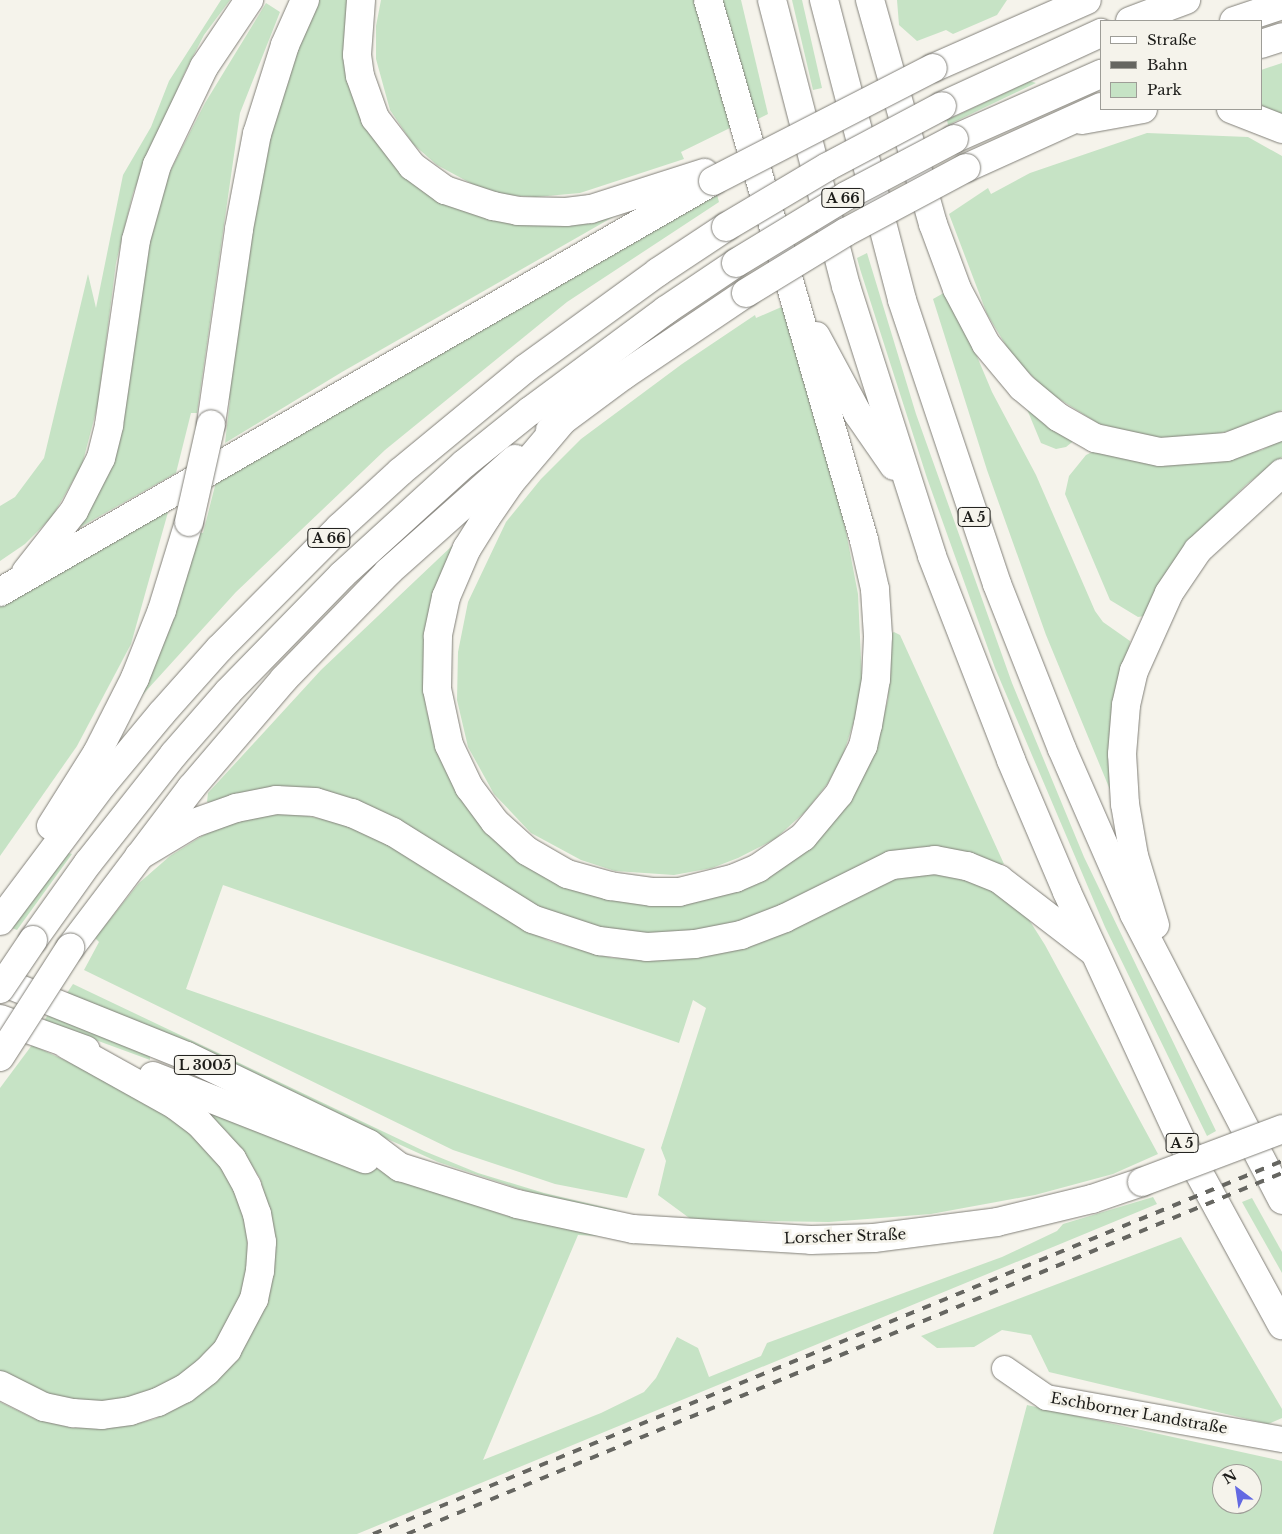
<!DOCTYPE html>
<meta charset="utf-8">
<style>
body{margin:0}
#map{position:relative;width:1282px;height:1534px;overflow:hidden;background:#f5f3eb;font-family:"Libre Baskerville",serif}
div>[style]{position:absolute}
.green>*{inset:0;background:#c6e3c5}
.roads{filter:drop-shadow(0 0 1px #828079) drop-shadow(0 0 1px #828079)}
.minor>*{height:25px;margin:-12.5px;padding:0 12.5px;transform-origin:12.5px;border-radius:12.5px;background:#fff}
.major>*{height:28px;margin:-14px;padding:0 14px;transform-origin:14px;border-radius:14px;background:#fff}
.highway>*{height:28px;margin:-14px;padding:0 14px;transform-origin:14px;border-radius:14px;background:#fff}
.rail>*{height:4px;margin-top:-2px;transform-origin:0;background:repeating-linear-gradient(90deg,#666661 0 9px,transparent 0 18px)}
.bridges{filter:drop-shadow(0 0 1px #828079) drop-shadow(0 0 1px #828079)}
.major-bridge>*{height:28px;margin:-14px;padding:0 14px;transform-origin:14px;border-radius:14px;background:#fff}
.highway-bridge>*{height:28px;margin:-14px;padding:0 14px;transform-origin:14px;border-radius:14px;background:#fff}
span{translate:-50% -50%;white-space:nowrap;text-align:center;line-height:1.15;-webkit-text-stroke:5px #f5f3eb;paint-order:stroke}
.shield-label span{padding:1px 4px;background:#f5f3eb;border:1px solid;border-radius:4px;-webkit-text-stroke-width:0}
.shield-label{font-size:14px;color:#1c1c19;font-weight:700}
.street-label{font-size:15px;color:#1c1c19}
.legend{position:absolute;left:1100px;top:20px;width:162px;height:90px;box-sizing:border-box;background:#f5f3eb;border:1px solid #9e9d97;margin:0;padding:6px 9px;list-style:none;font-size:15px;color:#1c1c19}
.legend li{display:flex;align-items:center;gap:10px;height:25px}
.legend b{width:25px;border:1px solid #9e9d97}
.north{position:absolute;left:1212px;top:1464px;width:50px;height:50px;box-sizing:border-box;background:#f5f3eb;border:1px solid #9e9d97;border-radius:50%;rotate:329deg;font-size:14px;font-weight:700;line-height:20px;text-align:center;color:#1c1c19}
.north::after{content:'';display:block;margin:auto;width:18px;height:22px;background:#6369e2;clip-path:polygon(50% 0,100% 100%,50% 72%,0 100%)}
</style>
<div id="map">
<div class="green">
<div style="clip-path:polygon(221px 0,230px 0,204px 35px,185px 72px,133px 193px,116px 263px,98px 404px,82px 465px,52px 517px,25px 544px,0 561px,0 506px,15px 497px,44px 458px,88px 274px,96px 308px,123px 175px,151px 127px,169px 81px)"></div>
<div style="clip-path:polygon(317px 0,349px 0,348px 63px,444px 199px,627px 209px,342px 372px,225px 443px,230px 400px,225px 399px,241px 273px,279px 93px)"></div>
<div style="clip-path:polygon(381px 0,694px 0,732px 127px,681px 152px,684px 159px,580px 193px,536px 197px,506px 195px,474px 185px,437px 165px,413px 144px,390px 110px,376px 59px,376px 26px)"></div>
<div style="clip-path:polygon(722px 0,741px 0,768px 114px,756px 120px)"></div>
<div style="clip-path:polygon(792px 0,802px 0,822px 88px,813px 90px)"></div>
<div style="clip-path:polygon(897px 0,1007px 0,997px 15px,953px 34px,946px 30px,917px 41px,899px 25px)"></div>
<div style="clip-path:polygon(266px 3px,280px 12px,240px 113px,197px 413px,191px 413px,176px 473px,68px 534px,161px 189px,205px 103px)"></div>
<div style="clip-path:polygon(1282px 63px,1282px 120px,1261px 109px,1261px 70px)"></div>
<div style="clip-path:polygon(1030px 81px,1036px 83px,948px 125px,947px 120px)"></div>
<div style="clip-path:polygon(1147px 133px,1248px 137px,1282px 156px,1282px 410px,1259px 424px,1212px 435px,1157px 438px,1099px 424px,1048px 392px,1013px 357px,987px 314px,949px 214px,988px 188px,991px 194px,1030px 173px)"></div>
<div style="clip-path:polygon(716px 191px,719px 202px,567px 302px,385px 450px,236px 592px,136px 702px,198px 532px,203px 533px,217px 478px)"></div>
<div style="clip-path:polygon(867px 253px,916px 414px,1012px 683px,1084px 857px,1216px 1131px,1207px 1136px,1105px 927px,995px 668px,927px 478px,860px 269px,857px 258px)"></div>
<div style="clip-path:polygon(949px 290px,992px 392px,1036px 475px,1095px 611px,1103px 622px,1130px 641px,1113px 797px,1046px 635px,987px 470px,933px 299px)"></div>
<div style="clip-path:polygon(786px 305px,837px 485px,858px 594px,862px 680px,855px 718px,843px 755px,828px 783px,806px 811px,775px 839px,738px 858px,712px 868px,674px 875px,615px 871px,581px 860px,531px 833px,494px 794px,468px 747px,457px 700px,458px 652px,468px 602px,506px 522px,541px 479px,581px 439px,682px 364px,755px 315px,756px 318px)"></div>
<div style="clip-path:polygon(1024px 402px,1076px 439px,1066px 447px,1056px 449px,1041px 443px)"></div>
<div style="clip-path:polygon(1282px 439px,1282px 457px,1247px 484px,1189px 541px,1144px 616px,1138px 617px,1110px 600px,1065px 494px,1069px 476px,1086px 455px,1096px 450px,1159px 463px,1196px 464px,1262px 450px)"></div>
<div style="clip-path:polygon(170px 505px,131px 644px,77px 746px,0 856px,0 602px)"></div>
<div style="clip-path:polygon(473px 526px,425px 657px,426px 709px,444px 763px,561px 884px,755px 883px,787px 865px,814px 843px,838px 817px,860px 783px,874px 752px,888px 699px,890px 634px,894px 632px,900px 635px,1004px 864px,995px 866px,943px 850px,921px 847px,900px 851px,787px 906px,738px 924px,647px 939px,563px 922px,372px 810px,207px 802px,208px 793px,321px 670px)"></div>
<div style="clip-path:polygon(293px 813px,351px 825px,415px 859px,480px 904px,549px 941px,612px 958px,663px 960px,896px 873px,936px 869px,986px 886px,1026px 915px,1045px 945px,1158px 1154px,1113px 1174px,1035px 1195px,931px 1214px,829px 1222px,692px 1220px,658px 1195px,666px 1161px,661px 1148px,706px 1008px,693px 1000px,679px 1043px,223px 885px,186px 989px,645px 1149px,627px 1198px,555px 1184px,453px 1150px,84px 970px,99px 942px,95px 938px,139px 883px,170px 856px,215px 828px,268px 814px)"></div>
<div style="clip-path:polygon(65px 852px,72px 854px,17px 930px,9px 927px)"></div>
<div style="clip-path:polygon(73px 984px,424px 1151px,478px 1173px,544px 1193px,616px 1210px,616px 1213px,559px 1202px,438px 1162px,67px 993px)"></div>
<div style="clip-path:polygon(49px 1013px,150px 1055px,150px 1060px,44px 1021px)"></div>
<div style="clip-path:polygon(32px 1045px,116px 1084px,198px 1135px,229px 1176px,246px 1223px,248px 1258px,245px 1284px,235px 1317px,202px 1365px,126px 1403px,56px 1402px,0 1373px,0 1088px)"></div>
<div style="clip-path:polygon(203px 1106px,504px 1215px,619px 1237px,578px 1235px,483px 1460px,601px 1413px,644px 1392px,656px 1378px,677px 1337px,698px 1348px,709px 1377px,761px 1356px,767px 1343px,1002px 1257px,1057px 1231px,1063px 1224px,1153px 1197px,1157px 1204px,357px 1534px,0 1534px,0 1402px,35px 1419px,73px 1428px,131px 1425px,155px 1419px,203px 1391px,240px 1352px,251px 1335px,268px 1298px,268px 1208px,260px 1178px,244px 1154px,227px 1132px,200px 1111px)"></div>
<div style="clip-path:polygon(1252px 1198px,1282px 1252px,1282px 1273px,1242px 1202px)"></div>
<div style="clip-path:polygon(1181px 1237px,1282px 1409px,1282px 1418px,1268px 1424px,1049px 1372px,1031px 1335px,1002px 1330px,974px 1347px,937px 1348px,921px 1336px)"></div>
<div style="clip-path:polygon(evenodd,1027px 1405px,1282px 1461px,1282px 1534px,993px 1534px,1027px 1405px,1222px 1474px,1252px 1474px,1252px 1504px,1222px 1504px,1222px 1474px)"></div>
</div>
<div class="roads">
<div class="minor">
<div style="left:1004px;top:1368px;width:51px;rotate:34.6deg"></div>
<div style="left:1046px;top:1397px;width:240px;rotate:10.1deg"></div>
</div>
<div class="major">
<div style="left:400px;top:1167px;width:123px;rotate:17.5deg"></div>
<div style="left:517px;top:1204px;width:119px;rotate:12.2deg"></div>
<div style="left:633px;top:1229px;width:178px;rotate:3.5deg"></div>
<div style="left:811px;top:1240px;width:63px;rotate:-1.8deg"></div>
<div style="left:874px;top:1238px;width:124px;rotate:-7.4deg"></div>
<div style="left:997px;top:1222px;width:98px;rotate:-13.6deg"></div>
<div style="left:1092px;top:1199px;width:53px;rotate:-18.8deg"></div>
</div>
<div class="highway">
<div style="left:361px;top:0;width:55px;rotate:94.2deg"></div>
<div style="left:357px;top:55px;width:21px;rotate:82deg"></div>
<div style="left:360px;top:76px;width:45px;rotate:70.3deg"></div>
<div style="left:375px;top:118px;width:61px;rotate:52.4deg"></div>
<div style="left:412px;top:166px;width:41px;rotate:36deg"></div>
<div style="left:445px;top:190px;width:51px;rotate:18.4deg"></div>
<div style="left:493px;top:206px;width:25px;rotate:11deg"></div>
<div style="left:518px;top:211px;width:48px;rotate:1.2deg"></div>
<div style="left:566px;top:212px;width:25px;rotate:-7deg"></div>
<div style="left:591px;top:209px;width:119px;rotate:-17.7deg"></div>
<div style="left:772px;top:0;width:295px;rotate:75.5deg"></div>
<div style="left:846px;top:286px;width:283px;rotate:72.3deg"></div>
<div style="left:932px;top:556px;width:219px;rotate:68.8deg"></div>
<div style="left:1011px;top:760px;width:143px;rotate:67deg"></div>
<div style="left:1067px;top:892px;width:273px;rotate:65.3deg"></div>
<div style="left:1181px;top:1140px;width:211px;rotate:61.4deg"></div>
<div style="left:824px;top:0;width:310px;rotate:75.4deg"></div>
<div style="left:902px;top:300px;width:299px;rotate:71.5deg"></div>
<div style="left:997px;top:584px;width:177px;rotate:68.5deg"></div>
<div style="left:1062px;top:749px;width:180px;rotate:66.4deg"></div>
<div style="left:1134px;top:914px;width:322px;rotate:62.6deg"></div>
<div style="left:870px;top:0;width:233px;rotate:74.3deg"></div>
<div style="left:933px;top:224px;width:69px;rotate:69.7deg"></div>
<div style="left:957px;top:289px;width:62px;rotate:62.2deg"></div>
<div style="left:986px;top:344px;width:56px;rotate:50.1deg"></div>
<div style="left:1022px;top:387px;width:47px;rotate:39.8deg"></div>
<div style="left:1058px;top:417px;width:43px;rotate:29.6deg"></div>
<div style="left:1095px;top:438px;width:66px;rotate:12.2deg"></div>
<div style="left:1160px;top:452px;width:67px;rotate:-4.3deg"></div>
<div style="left:1227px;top:447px;width:59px;rotate:-20.9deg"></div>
<div style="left:1130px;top:21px;width:60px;rotate:-20.6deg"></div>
<div style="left:1234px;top:21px;width:51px;rotate:-18.4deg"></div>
<div style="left:1261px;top:44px;width:22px;rotate:-18deg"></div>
<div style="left:933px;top:68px;width:168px;rotate:-23.8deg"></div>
<div style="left:942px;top:106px;width:175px;rotate:-24.7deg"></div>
<div style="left:1231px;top:109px;width:55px;rotate:21.4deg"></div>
<div style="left:1082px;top:120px;width:62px;rotate:-10.2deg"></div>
<div style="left:954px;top:139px;width:161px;rotate:-23.9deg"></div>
<div style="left:966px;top:168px;width:148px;rotate:-24.3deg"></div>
<div style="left:816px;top:336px;width:89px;rotate:61.7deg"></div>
<div style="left:858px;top:414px;width:63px;rotate:55.3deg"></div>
<div style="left:564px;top:419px;width:84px;rotate:130.2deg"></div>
<div style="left:510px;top:483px;width:42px;rotate:124.4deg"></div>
<div style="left:486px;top:518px;width:36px;rotate:122deg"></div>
<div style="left:467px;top:548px;width:53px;rotate:113.2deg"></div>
<div style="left:446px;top:597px;width:40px;rotate:102deg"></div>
<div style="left:438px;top:636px;width:53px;rotate:91.1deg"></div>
<div style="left:437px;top:689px;width:57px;rotate:77.9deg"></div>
<div style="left:449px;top:745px;width:47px;rotate:64.5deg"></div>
<div style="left:469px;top:787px;width:44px;rotate:53.4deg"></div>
<div style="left:495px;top:822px;width:43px;rotate:42.2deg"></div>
<div style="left:527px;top:851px;width:46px;rotate:29.9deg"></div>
<div style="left:567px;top:874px;width:45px;rotate:15.6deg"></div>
<div style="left:610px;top:886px;width:42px;rotate:8.1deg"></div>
<div style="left:652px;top:892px;width:27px"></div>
<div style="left:679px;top:892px;width:58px;rotate:-14deg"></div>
<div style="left:735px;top:878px;width:25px;rotate:-23deg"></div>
<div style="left:758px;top:868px;width:55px;rotate:-34.6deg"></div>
<div style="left:803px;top:837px;width:56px;rotate:-50.1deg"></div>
<div style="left:839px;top:794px;width:54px;rotate:-63.4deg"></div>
<div style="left:863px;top:746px;width:22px;rotate:-77deg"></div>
<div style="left:868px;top:725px;width:47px;rotate:-80.1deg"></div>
<div style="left:876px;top:679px;width:43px;rotate:-87.3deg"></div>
<div style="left:878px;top:636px;width:47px;rotate:-93.7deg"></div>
<div style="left:875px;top:589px;width:50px;rotate:-102.7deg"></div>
<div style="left:864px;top:540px;width:562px;rotate:-106.11deg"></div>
<div style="left:211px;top:424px;width:197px;rotate:-81.8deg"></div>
<div style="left:239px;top:229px;width:97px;rotate:-79.3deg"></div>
<div style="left:257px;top:134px;width:93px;rotate:-72.5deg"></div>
<div style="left:285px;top:45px;width:49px;rotate:-66deg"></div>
<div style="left:550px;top:430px;width:92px;rotate:-36.6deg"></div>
<div style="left:624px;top:375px;width:147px;rotate:-33.9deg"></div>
<div style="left:26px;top:572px;width:78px;rotate:-51.8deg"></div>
<div style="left:74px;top:511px;width:59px;rotate:-63deg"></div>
<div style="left:101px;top:458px;width:34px;rotate:-76deg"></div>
<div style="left:109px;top:425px;width:187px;rotate:-81.7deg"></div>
<div style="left:136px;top:240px;width:78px;rotate:-74.4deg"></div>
<div style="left:157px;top:165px;width:109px;rotate:-64.4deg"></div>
<div style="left:204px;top:67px;width:81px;rotate:-56.1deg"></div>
<div style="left:0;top:592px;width:823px;rotate:-29.96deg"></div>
<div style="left:51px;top:826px;width:86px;rotate:-57.8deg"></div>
<div style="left:97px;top:753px;width:84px;rotate:-63.1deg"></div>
<div style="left:135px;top:678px;width:73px;rotate:-68.3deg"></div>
<div style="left:162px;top:610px;width:92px;rotate:-72.9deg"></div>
<div style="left:139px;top:856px;width:64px;rotate:-31deg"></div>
<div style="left:194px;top:823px;width:45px;rotate:-19.7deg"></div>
<div style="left:236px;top:808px;width:41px;rotate:-11.3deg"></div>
<div style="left:276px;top:800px;width:39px;rotate:3deg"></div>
<div style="left:315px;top:802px;width:39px;rotate:17deg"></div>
<div style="left:352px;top:813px;width:45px;rotate:24.9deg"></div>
<div style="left:393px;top:832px;width:164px;rotate:32deg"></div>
<div style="left:532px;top:919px;width:71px;rotate:18.2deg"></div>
<div style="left:599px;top:941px;width:48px;rotate:7.1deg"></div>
<div style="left:647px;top:947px;width:48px;rotate:-3.6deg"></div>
<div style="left:695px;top:944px;width:47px;rotate:-11.1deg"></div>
<div style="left:741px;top:935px;width:47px;rotate:-21.1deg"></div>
<div style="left:785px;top:918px;width:119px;rotate:-26.4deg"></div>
<div style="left:892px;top:865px;width:43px;rotate:-6.6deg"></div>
<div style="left:935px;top:860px;width:33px;rotate:11deg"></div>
<div style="left:967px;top:866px;width:35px;rotate:22deg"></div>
<div style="left:999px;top:879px;width:118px;rotate:37.5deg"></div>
<div style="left:0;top:921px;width:171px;rotate:-53.1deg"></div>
<div style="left:103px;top:784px;width:92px;rotate:-50.3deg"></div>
<div style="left:162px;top:713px;width:86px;rotate:-48.3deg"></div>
<div style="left:219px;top:649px;width:172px;rotate:-45.2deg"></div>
<div style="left:340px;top:527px;width:81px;rotate:-42.5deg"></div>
<div style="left:400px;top:472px;width:163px;rotate:-39.5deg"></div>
<div style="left:526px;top:368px;width:163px;rotate:-36deg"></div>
<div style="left:658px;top:272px;width:82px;rotate:-33.5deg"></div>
<div style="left:1155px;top:925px;width:72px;rotate:-106.9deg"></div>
<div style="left:1134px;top:856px;width:53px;rotate:-99.8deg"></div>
<div style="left:1125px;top:804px;width:50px;rotate:-93.4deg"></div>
<div style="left:1122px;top:754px;width:49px;rotate:-85.3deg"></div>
<div style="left:1126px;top:705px;width:35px;rotate:-77deg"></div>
<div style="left:1134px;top:671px;width:85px;rotate:-65.8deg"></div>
<div style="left:1169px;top:593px;width:52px;rotate:-56deg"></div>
<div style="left:1198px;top:550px;width:114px;rotate:-42.5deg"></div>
<div style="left:33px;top:940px;width:95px;rotate:-54.5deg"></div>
<div style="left:88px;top:863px;width:139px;rotate:-51.7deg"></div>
<div style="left:174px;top:754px;width:82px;rotate:-48.9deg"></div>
<div style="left:228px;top:692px;width:163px;rotate:-45.7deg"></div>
<div style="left:342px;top:575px;width:165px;rotate:-42.3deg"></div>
<div style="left:464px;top:464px;width:85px;rotate:-38.8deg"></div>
<div style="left:530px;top:411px;width:169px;rotate:-36.6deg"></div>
<div style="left:666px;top:310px;width:84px;rotate:-33.9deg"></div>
<div style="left:70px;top:948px;width:201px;rotate:-52.9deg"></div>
<div style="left:191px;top:788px;width:143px;rotate:-49.5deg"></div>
<div style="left:284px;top:679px;width:149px;rotate:-45.8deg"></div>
<div style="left:388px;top:572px;width:170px;rotate:-41.7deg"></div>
<div style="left:0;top:981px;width:201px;rotate:21.9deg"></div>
<div style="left:187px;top:1056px;width:202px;rotate:25.8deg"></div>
<div style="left:369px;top:1144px;width:39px;rotate:37deg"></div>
<div style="left:0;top:1019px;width:91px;rotate:19.8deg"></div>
<div style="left:153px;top:1076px;width:228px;rotate:21.4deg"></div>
<div style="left:0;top:1385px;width:49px;rotate:26.6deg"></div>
<div style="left:44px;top:1407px;width:30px;rotate:12deg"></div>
<div style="left:73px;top:1413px;width:29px;rotate:4deg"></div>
<div style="left:102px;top:1415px;width:28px;rotate:-8deg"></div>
<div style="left:130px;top:1411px;width:29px;rotate:-18deg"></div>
<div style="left:158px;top:1402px;width:29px;rotate:-27deg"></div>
<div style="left:184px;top:1389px;width:29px;rotate:-38deg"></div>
<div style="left:207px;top:1371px;width:29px;rotate:-46deg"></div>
<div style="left:227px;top:1350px;width:58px;rotate:-62.1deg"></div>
<div style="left:254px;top:1299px;width:29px;rotate:-78deg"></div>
<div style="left:260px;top:1271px;width:29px;rotate:-86deg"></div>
<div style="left:262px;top:1242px;width:28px;rotate:-100deg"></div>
<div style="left:257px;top:1214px;width:30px;rotate:-110deg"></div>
<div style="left:247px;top:1186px;width:31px;rotate:-119deg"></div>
<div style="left:232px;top:1159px;width:49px;rotate:-132.5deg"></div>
<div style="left:199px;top:1123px;width:30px;rotate:-143deg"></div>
<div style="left:175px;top:1105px;width:124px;rotate:-150.9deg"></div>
</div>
</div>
<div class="rail">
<div style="left:373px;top:1534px;width:983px;rotate:-22.31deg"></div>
<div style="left:407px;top:1534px;width:947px;rotate:-22.42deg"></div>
</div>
<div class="bridges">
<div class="major-bridge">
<div style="left:1142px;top:1182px;width:150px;rotate:-20.7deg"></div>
</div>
<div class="highway-bridge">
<div style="left:713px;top:181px;width:247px;rotate:-27.2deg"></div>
<div style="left:726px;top:227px;width:117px;rotate:-30.7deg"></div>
<div style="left:827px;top:167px;width:130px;rotate:-27.9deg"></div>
<div style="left:736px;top:263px;width:129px;rotate:-31.3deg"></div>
<div style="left:846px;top:196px;width:122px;rotate:-27.8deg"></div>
<div style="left:746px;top:293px;width:117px;rotate:-31.4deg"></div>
<div style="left:846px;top:232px;width:136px;rotate:-28.1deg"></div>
<div style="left:189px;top:522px;width:100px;rotate:-77.3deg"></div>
<div style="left:0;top:989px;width:59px;rotate:-56deg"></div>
<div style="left:0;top:1057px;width:130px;rotate:-57.3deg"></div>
</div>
</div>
<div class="shield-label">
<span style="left:843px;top:198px">A 66</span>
<span style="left:974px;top:517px">A 5</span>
<span style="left:329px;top:538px">A 66</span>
<span style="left:205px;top:1065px">L 3005</span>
<span style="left:1182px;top:1143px">A 5</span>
</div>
<div class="street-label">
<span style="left:845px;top:1236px;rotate:-2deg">Lorscher Straße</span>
<span style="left:1139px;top:1413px;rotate:10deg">Eschborner Landstraße</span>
</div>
<ul class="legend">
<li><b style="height:6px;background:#fff"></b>Straße</li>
<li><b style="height:6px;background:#666661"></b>Bahn</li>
<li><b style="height:14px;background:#c6e3c5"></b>Park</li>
</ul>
<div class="north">N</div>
</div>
